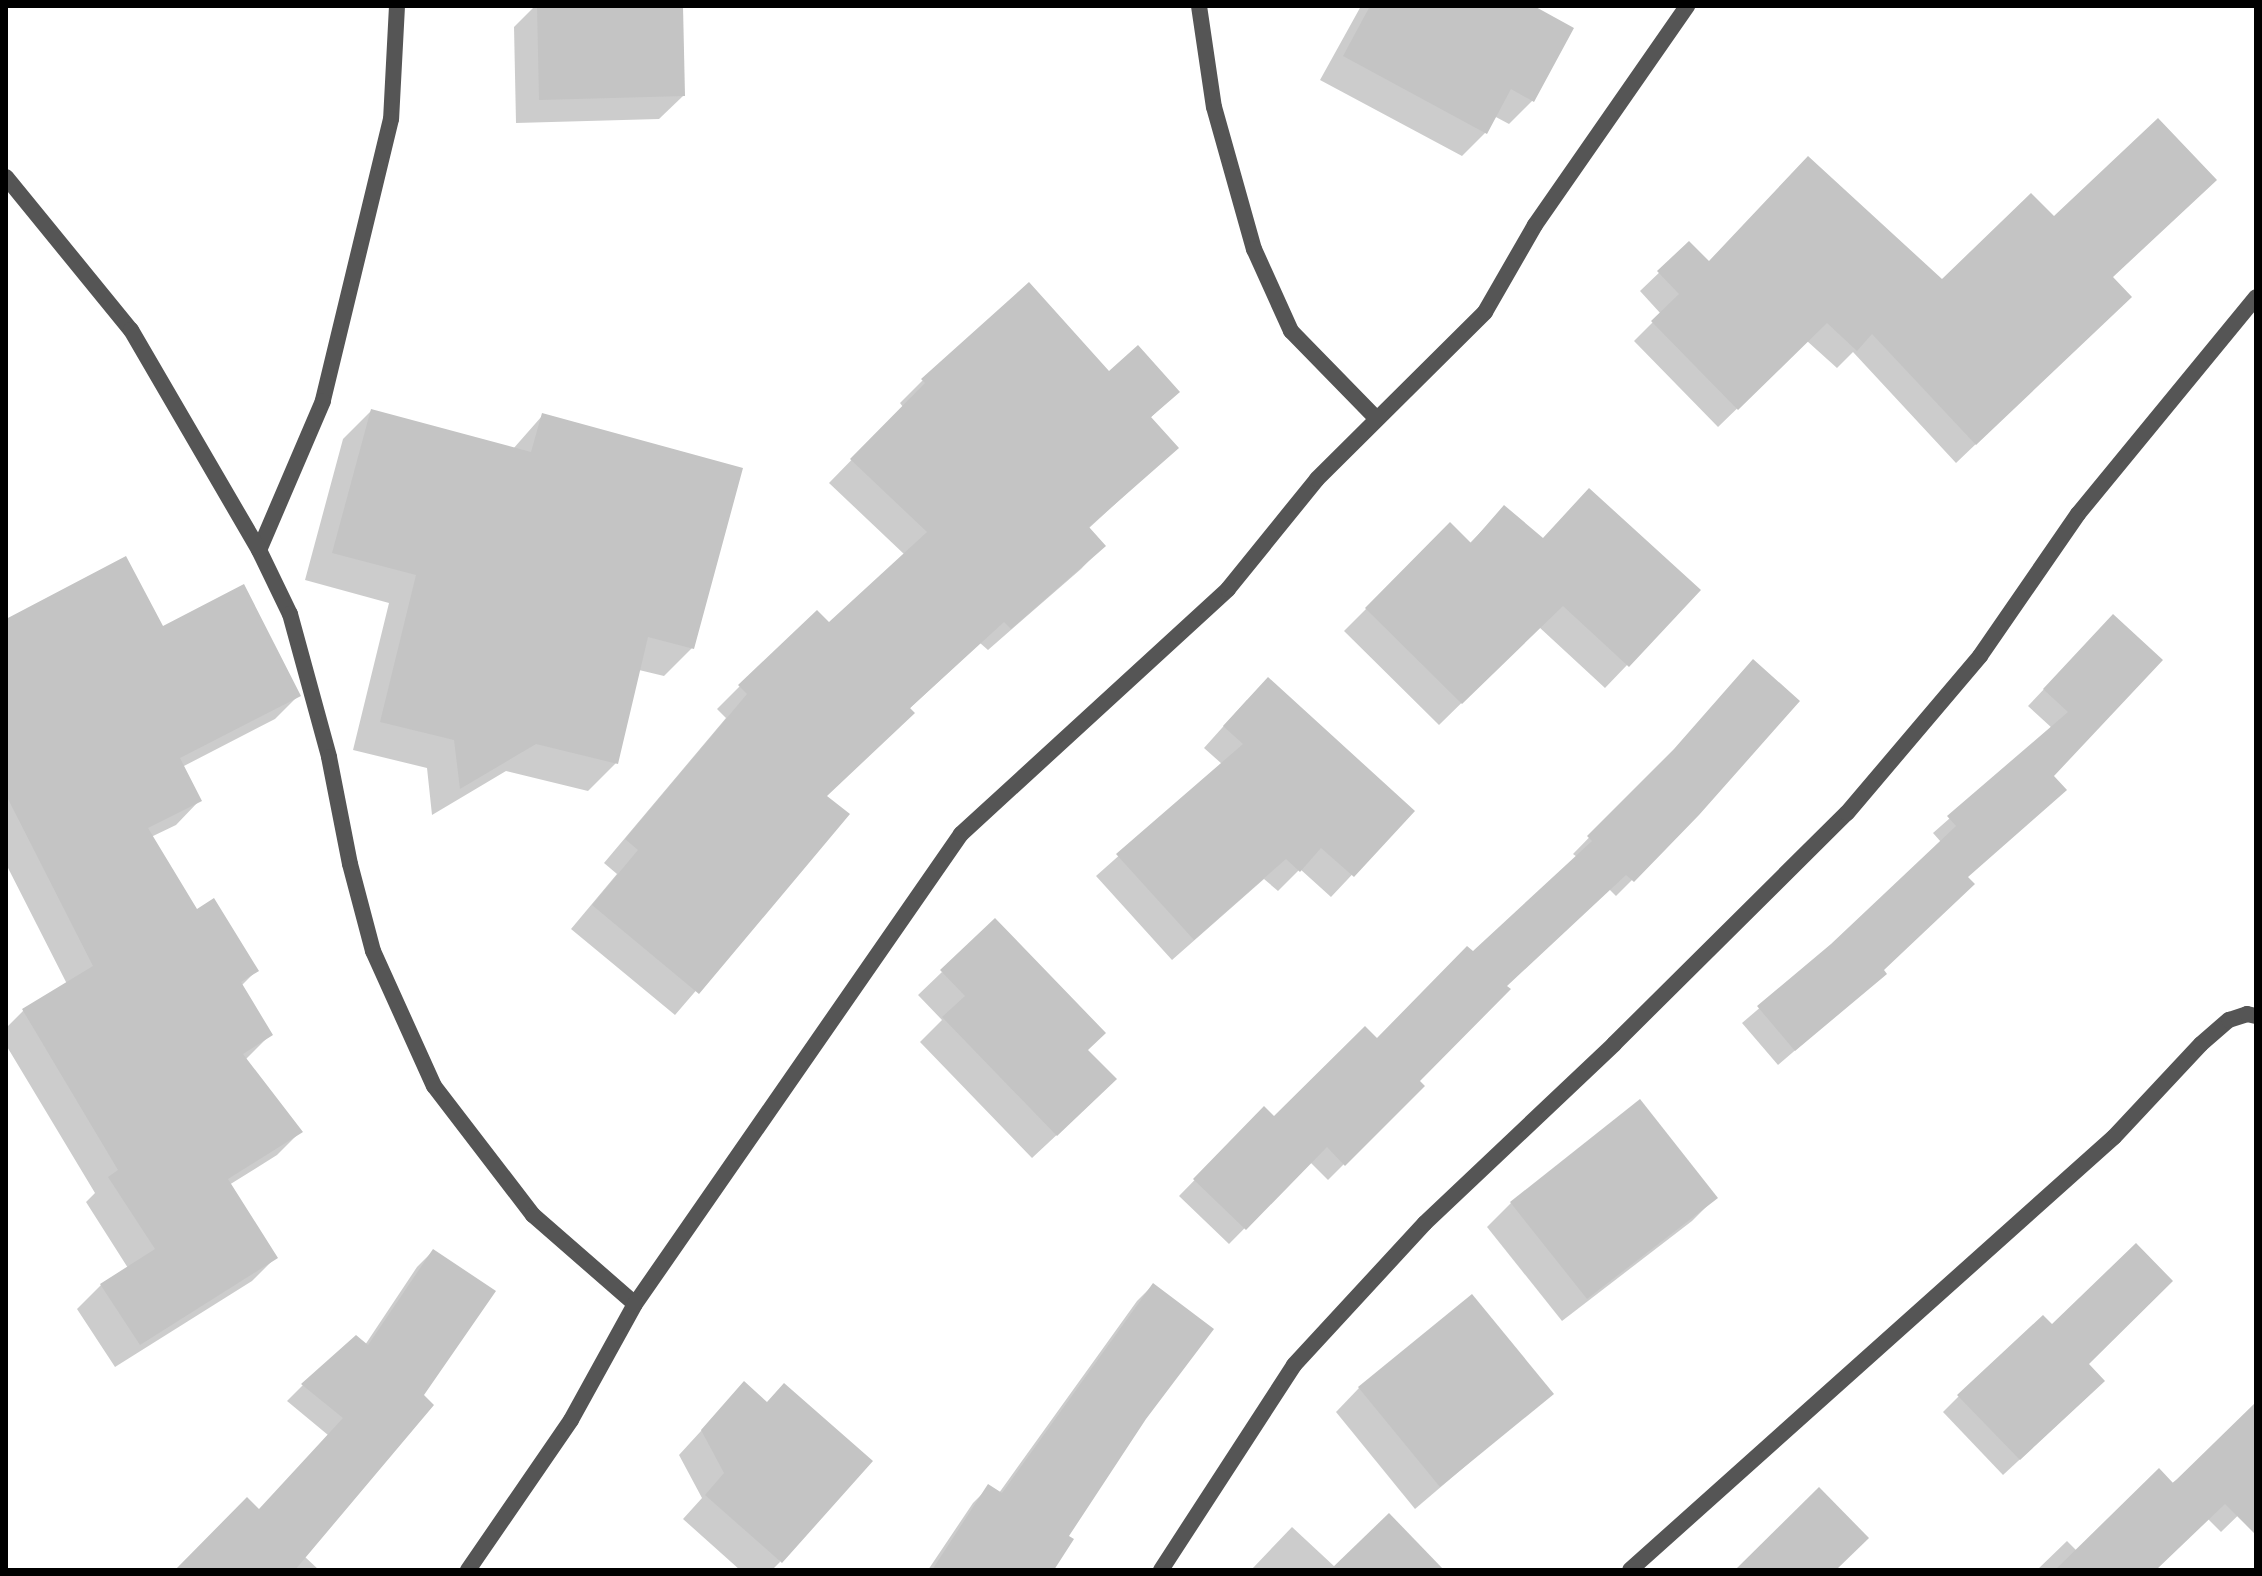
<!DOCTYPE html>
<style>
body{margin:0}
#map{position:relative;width:2262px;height:1576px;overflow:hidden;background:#fff;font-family:"Roboto Condensed",sans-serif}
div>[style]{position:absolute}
.shadow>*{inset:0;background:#0003}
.building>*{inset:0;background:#c4c4c4}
.street>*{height:16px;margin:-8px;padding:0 8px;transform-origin:8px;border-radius:8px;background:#555}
span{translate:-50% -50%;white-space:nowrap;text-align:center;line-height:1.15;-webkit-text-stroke:6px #fff;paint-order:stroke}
.frame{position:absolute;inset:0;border:8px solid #000;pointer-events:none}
</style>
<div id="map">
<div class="shadow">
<div style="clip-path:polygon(535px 6px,681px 6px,683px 96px,659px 119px,516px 123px,514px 27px)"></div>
<div style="clip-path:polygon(1361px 6px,1529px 6px,1533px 100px,1509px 124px,1494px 116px,1485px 133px,1462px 156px,1320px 80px)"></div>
<div style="clip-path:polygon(2054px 219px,2111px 278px,2111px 315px,1956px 463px,1853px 352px,1837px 368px,1807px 341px,1718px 427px,1634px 341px,1661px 314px,1640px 291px,1689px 244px,1709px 264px,1942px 282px)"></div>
<div style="clip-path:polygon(1029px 285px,1109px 374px,1178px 392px,1150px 418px,1176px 448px,1088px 529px,1103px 546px,1081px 569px,988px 650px,980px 643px,909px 709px,825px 796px,847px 815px,675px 1015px,571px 929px,617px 874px,604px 863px,726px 718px,717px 709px,740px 686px,829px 625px,905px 555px,829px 483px,903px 407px,900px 403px,922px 381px)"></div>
<div style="clip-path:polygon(371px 411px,513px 449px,542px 416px,692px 648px,664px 676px,639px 670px,616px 763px,588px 791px,506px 771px,432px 815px,427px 768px,353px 750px,389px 603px,305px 580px,343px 439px)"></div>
<div style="clip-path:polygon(1504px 508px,1543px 540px,1698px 591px,1605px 688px,1539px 627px,1439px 725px,1344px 631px,1450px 525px,1469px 544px)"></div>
<div style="clip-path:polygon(6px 621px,162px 629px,299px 695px,275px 719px,182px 767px,199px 801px,176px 825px,151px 837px,197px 912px,256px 971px,241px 986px,270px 1035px,245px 1060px,300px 1132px,277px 1155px,229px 1185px,275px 1258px,252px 1281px,115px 1367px,77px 1309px,101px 1285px,128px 1268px,86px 1202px,95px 1193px,6px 1045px,6px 1028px,23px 1011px,67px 984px,6px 864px)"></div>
<div style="clip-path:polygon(2097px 633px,2052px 776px,1882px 971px,1884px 974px,1778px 1065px,1742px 1023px,1832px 946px,1941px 842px,1933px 833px,2052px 728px,2028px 706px)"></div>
<div style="clip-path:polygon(1247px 700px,1412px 811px,1331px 897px,1300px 869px,1278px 891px,1264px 879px,1172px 960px,1096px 876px,1222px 764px,1204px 748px)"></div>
<div style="clip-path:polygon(1658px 767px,1698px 814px,1616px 896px,1609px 889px,1505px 986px,1417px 1081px,1422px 1086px,1328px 1180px,1310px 1162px,1229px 1244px,1179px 1196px,1264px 1109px,1274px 1119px,1376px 1041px,1577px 857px,1573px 854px)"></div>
<div style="clip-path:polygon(942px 972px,1086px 1051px,1091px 1103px,1032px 1158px,920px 1042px,942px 1020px,918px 995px)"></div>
<div style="clip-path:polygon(1715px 1198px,1692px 1221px,1562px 1321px,1487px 1227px,1511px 1203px)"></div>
<div style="clip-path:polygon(433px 1251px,421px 1395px,304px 1556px,319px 1570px,178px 1570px,259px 1511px,328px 1435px,287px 1401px,303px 1385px,365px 1345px,417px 1267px)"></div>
<div style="clip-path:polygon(1153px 1285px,1144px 1418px,1067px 1536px,1052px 1570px,928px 1570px,973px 1503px,989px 1487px,999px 1493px,1137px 1301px)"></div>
<div style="clip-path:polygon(2086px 1364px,2087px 1397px,2003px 1475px,1943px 1412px,1959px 1396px)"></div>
<div style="clip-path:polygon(744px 1384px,780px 1562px,772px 1570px,740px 1570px,683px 1519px,702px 1498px,679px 1455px)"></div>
<div style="clip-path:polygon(1359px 1388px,1551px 1393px,1415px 1509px,1336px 1412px)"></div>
<div style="clip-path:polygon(2256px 1423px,2256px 1498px,2221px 1532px,2207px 1518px,2154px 1570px,2037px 1570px,2067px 1541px,2077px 1551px)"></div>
<div style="clip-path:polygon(1292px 1527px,1335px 1567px,1417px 1570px,1251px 1570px)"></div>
</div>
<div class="building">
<div style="clip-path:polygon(537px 6px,683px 6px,685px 96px,539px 100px)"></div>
<div style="clip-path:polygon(1370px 6px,1534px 6px,1574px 28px,1534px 102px,1511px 89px,1487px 134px,1343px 56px)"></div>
<div style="clip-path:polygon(2158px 118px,2217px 180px,2113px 277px,2132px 297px,1976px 445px,1872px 334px,1857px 351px,1827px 323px,1738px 410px,1651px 321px,1679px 294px,1657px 271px,1689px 241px,1709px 261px,1808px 156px,1942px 279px,2031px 193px,2054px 216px)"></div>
<div style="clip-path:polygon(1029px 282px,1109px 371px,1138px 345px,1180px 392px,1151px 417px,1179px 448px,1089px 527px,1106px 546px,1011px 629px,1004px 622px,910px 708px,915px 713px,827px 796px,850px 814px,699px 994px,592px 905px,638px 850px,625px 839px,747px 694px,738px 685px,817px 610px,829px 622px,927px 532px,850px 459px,925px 383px,921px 379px)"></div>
<div style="clip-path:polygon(371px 409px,531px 452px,542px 413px,743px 468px,694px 649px,648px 637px,618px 764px,536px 744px,460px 789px,454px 740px,380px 722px,416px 575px,332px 553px)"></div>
<div style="clip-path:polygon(1589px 488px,1701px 590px,1629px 667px,1563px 606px,1462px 704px,1365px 608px,1450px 522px,1471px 543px,1504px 505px,1543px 538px)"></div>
<div style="clip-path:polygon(126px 556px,163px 626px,244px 584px,301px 696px,180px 758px,202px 801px,148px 828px,197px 909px,214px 898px,259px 971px,241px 982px,273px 1035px,243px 1054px,303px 1132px,228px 1179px,278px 1258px,140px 1345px,100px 1284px,155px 1249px,108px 1177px,118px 1170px,22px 1009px,93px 966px,6px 795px,6px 619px)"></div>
<div style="clip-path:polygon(2113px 614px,2163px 660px,2054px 776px,2067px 790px,1968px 877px,1975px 884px,1884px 970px,1887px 974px,1795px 1051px,1757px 1006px,1831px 944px,1956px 826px,1947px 816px,2068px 712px,2043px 689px)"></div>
<div style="clip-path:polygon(1753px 659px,1800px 701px,1699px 815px,1634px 882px,1626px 875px,1507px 986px,1511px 989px,1420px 1081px,1425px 1086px,1345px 1166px,1327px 1147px,1246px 1230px,1193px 1179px,1264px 1106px,1274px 1116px,1365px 1026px,1377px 1038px,1467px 946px,1473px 951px,1592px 841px,1587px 836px,1674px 749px)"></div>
<div style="clip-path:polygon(1268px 677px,1415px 811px,1354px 877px,1321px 848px,1300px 872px,1286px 859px,1194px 940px,1116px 854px,1243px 744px,1223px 726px)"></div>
<div style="clip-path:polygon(995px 918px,1106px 1033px,1088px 1050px,1117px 1079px,1057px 1136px,942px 1017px,965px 996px,940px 970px)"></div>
<div style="clip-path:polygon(1640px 1099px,1718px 1198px,1587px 1299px,1510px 1202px)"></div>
<div style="clip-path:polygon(2136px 1243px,2173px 1281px,2089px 1364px,2105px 1381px,2020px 1460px,1957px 1395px,2043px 1315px,2052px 1324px)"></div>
<div style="clip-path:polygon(433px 1249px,496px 1291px,424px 1395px,434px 1405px,295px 1570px,175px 1570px,247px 1497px,259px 1509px,343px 1418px,301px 1384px,356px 1335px,368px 1345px)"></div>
<div style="clip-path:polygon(1153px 1283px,1214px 1329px,1146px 1419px,1069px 1536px,1074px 1539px,1054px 1570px,932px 1570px,988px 1484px,1002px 1493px)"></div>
<div style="clip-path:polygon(1472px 1294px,1554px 1394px,1440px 1487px,1358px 1387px)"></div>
<div style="clip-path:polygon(744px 1381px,767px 1402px,784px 1383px,873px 1461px,782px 1563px,705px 1495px,724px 1473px,701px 1430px)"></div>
<div style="clip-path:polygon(2256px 1402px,2256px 1535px,2225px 1504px,2156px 1570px,2055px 1570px,2159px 1468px,2173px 1483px)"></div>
<div style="clip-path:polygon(1819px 1487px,1869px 1538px,1836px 1570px,1735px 1570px)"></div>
<div style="clip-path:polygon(1389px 1513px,1444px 1570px,1330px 1570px)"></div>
</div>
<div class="street">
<div style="left:397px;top:6px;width:113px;rotate:93deg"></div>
<div style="left:391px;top:119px;width:290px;rotate:103.6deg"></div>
<div style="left:323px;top:401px;width:162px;rotate:113.2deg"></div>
<div style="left:259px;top:550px;width:71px;rotate:64.2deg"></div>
<div style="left:290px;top:614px;width:148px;rotate:74.7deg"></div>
<div style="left:329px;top:757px;width:109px;rotate:78.9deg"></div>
<div style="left:350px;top:864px;width:90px;rotate:75.2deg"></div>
<div style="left:373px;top:951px;width:148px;rotate:65.7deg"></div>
<div style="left:434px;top:1086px;width:163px;rotate:52.5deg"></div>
<div style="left:533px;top:1215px;width:135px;rotate:41.1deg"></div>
<div style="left:1199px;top:6px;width:102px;rotate:81.6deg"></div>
<div style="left:1214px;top:107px;width:148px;rotate:74.3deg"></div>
<div style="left:1254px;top:249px;width:90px;rotate:65.7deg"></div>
<div style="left:1291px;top:331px;width:123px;rotate:45.7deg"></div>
<div style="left:6px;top:177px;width:198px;rotate:50.8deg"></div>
<div style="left:131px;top:330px;width:255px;rotate:59.8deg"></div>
<div style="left:468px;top:1570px;width:182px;rotate:-55.5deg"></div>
<div style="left:571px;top:1420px;width:132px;rotate:-61.1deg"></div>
<div style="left:635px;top:1304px;width:572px;rotate:-55.25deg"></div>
<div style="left:961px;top:834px;width:362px;rotate:-42.5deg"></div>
<div style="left:1228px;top:589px;width:141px;rotate:-51deg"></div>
<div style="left:1317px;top:479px;width:237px;rotate:-44.8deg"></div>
<div style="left:1485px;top:312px;width:100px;rotate:-60.1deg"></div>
<div style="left:1535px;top:225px;width:267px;rotate:-55.2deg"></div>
<div style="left:1161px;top:1570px;width:244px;rotate:-57deg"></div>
<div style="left:1294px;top:1365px;width:193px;rotate:-47.3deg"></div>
<div style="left:1425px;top:1223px;width:260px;rotate:-43.4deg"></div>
<div style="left:1614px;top:1044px;width:328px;rotate:-44.8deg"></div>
<div style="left:1847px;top:813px;width:206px;rotate:-49.7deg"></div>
<div style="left:1980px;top:656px;width:173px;rotate:-55.4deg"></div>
<div style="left:2078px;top:514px;width:281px;rotate:-50.6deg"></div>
<div style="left:1630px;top:1570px;width:649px;rotate:-41.82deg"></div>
<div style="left:2114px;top:1137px;width:127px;rotate:-46.9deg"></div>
<div style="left:2201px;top:1044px;width:37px;rotate:-41deg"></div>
<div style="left:2229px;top:1020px;width:19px;rotate:-18deg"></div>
<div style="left:2247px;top:1014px;width:9px;rotate:13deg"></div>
</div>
<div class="frame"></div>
</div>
